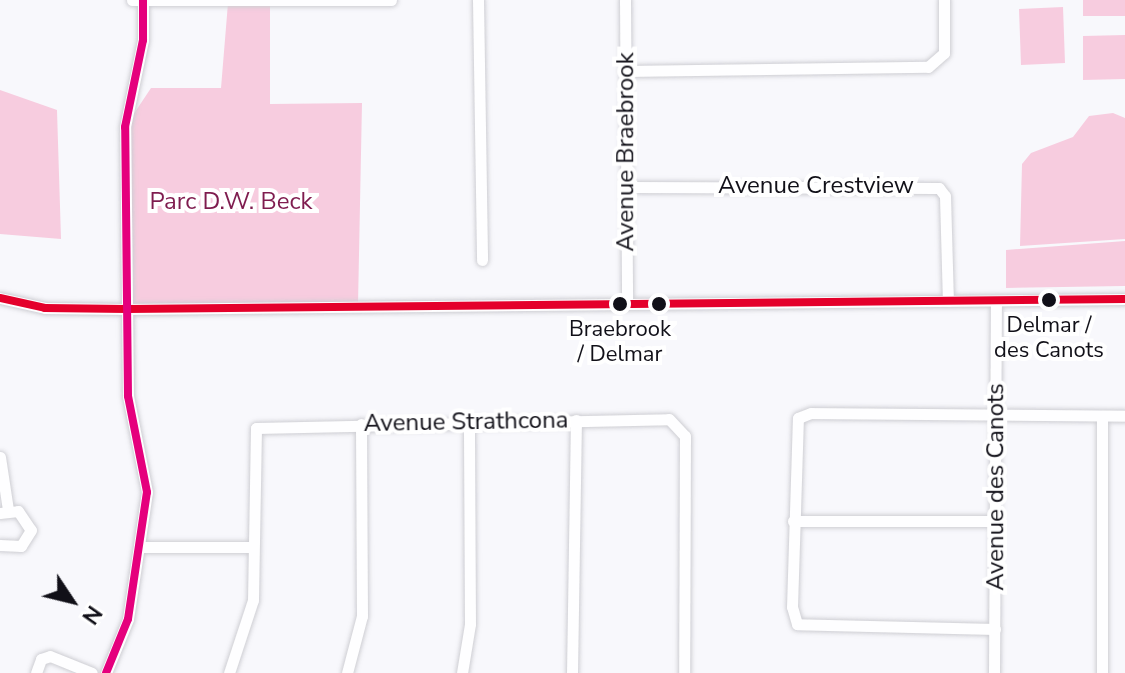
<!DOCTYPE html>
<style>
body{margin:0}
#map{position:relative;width:1125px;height:673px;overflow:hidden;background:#f8f8fc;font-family:"Nunito Sans",sans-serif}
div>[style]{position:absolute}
.green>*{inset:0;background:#f7ccdf}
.roads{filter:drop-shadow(0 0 2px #ceced3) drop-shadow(0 0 2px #ceced3)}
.minor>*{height:11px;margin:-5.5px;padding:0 5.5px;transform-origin:5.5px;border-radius:5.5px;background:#fefeff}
.bus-1>*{height:8px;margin:-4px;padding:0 4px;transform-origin:4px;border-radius:4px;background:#e4002b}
.bus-2>*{height:8px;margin:-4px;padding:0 4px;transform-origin:4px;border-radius:4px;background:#e5007d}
.dots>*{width:22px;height:22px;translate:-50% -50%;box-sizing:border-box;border:4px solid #fff;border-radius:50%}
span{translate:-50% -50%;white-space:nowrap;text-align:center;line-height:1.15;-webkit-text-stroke:8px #fff;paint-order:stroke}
.bus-label{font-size:22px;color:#111018}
.street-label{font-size:24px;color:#111018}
.park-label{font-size:24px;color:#7f1c4f}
.north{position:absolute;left:32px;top:561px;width:80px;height:80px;-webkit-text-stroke:6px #fff;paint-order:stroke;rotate:125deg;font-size:22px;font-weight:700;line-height:32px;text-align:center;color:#111018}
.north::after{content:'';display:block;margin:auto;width:28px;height:36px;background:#111018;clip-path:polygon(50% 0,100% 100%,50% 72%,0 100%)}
</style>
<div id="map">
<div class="green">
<div style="clip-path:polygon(1083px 0,1125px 0,1125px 16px,1083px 16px)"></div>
<div style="clip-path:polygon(270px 2px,270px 104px,362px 103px,358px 305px,127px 309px,125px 127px,151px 88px,221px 88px,228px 3px)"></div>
<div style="clip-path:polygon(1063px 7px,1065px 63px,1021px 65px,1019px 9px)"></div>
<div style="clip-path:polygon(1125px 35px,1125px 79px,1083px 80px,1083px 36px)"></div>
<div style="clip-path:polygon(0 90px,57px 110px,61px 239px,0 234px)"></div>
<div style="clip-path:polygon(1113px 113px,1125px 118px,1125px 239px,1020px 246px,1022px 164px,1031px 153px,1073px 137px,1089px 116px)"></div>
<div style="clip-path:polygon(1125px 241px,1125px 286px,1006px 288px,1006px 250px)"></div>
</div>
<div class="roads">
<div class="minor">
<div style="left:132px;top:0;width:259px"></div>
<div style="left:478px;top:0;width:260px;rotate:89.1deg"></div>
<div style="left:625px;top:0;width:303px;rotate:89.6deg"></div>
<div style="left:625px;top:71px;width:303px;rotate:-0.8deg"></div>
<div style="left:928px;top:67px;width:21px;rotate:-41deg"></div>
<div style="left:944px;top:53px;width:53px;rotate:-90deg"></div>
<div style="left:626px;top:187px;width:313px;rotate:0.2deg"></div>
<div style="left:939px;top:188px;width:10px;rotate:53deg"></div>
<div style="left:945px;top:196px;width:105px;rotate:88.4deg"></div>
<div style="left:0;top:298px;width:46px;rotate:12.5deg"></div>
<div style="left:45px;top:308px;width:82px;rotate:0.7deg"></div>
<div style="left:127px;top:309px;width:998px;rotate:-0.57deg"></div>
<div style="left:0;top:457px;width:54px;rotate:81.4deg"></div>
<div style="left:0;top:513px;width:18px;rotate:-6deg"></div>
<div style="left:18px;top:511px;width:23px;rotate:56deg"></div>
<div style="left:31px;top:530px;width:19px;rotate:122deg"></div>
<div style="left:21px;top:546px;width:21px;rotate:-177deg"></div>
<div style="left:793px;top:521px;width:203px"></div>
<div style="left:139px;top:547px;width:113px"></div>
<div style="left:995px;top:629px;width:198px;rotate:-178.6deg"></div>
<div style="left:797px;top:624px;width:18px;rotate:-106deg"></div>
<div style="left:792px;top:607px;width:189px;rotate:-88.2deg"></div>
<div style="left:798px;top:418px;width:14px;rotate:-21deg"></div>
<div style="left:811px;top:413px;width:314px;rotate:0.5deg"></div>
<div style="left:36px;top:673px;width:15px;rotate:-70deg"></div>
<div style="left:41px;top:659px;width:9px;rotate:-18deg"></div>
<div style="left:50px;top:656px;width:45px;rotate:22deg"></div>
<div style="left:106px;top:673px;width:58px;rotate:-67.8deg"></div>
<div style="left:128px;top:619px;width:128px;rotate:-81.5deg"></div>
<div style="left:147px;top:492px;width:98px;rotate:-101.2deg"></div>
<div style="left:128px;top:396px;width:269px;rotate:-90.6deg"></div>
<div style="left:125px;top:127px;width:89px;rotate:-78.3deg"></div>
<div style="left:143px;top:40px;width:40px;rotate:-90deg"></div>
<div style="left:229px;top:673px;width:77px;rotate:-71.8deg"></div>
<div style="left:253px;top:600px;width:172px;rotate:-89deg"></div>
<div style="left:256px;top:428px;width:413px;rotate:-1.2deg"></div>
<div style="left:669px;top:419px;width:23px;rotate:47deg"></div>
<div style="left:685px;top:436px;width:237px;rotate:90.2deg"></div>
<div style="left:347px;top:673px;width:59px;rotate:-75.3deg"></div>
<div style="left:362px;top:616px;width:192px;rotate:-90.3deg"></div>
<div style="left:462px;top:673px;width:50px;rotate:-80.7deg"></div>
<div style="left:470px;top:624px;width:202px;rotate:-90.3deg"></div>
<div style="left:572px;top:673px;width:253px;rotate:-89.1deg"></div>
<div style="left:994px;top:673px;width:372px;rotate:-89.7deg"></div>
<div style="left:1102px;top:673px;width:257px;rotate:-90deg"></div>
</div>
</div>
<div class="bus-1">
<div style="left:0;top:298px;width:46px;rotate:12.5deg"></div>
<div style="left:45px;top:308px;width:82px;rotate:0.7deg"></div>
<div style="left:127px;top:309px;width:998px;rotate:-0.57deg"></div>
</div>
<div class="bus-2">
<div style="left:106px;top:673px;width:58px;rotate:-67.8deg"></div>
<div style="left:128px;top:619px;width:128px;rotate:-81.5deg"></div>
<div style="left:147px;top:492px;width:98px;rotate:-101.2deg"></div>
<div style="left:128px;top:396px;width:269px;rotate:-90.6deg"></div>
<div style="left:125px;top:127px;width:89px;rotate:-78.3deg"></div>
<div style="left:143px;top:40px;width:40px;rotate:-90deg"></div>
</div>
<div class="dots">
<div style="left:1049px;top:300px;background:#111018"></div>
<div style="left:620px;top:304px;background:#111018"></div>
<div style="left:659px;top:304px;background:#111018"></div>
</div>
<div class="bus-label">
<span style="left:1049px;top:338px">Delmar /<br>des Canots</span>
<span style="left:620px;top:342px">Braebrook<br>/ Delmar</span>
</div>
<div class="street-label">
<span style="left:626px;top:152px;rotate:-90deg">Avenue Braebrook</span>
<span style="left:816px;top:186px">Avenue Crestview</span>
<span style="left:466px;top:422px;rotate:-1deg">Avenue Strathcona</span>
<span style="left:996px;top:487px;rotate:-90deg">Avenue des Canots</span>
</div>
<div class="park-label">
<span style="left:231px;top:202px">Parc D.W. Beck</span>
</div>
<div class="north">N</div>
</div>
